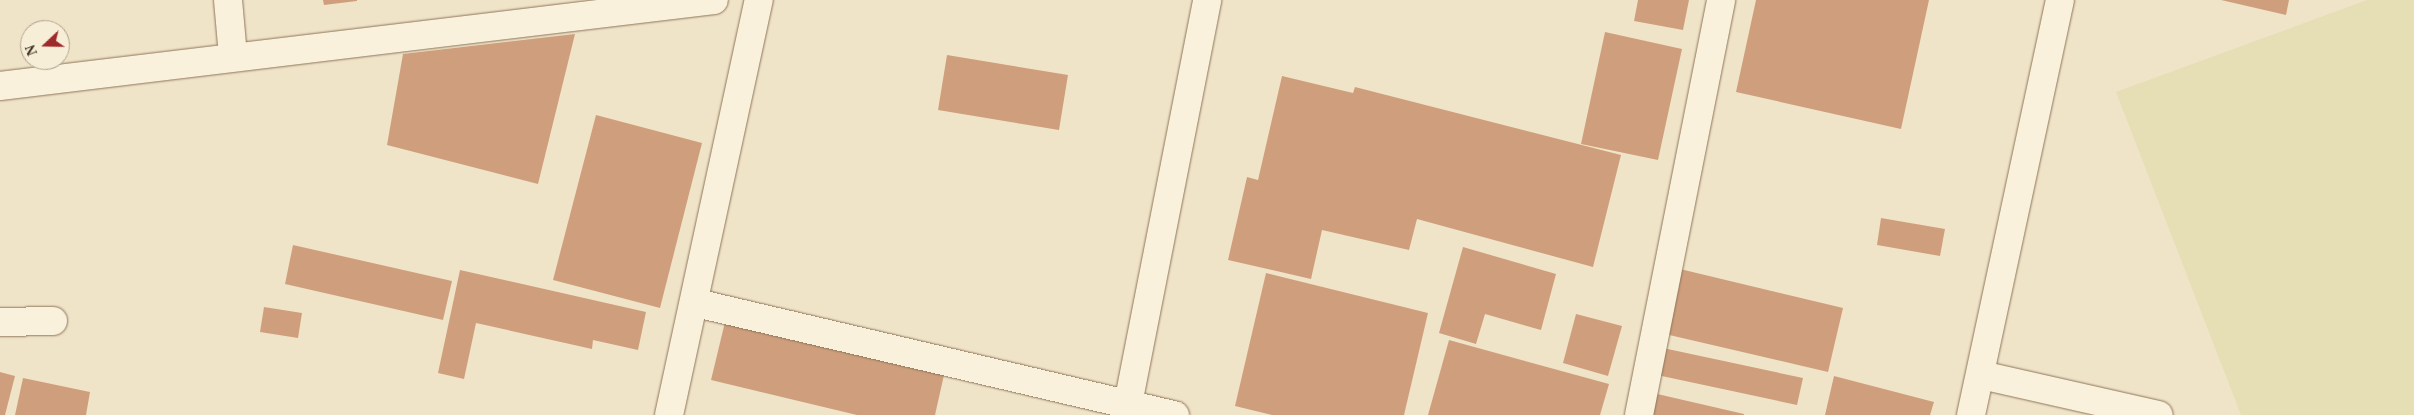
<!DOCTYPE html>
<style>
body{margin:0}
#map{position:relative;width:2414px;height:415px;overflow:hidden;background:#f0e4c8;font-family:"Times New Roman",serif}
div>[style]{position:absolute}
.farmland>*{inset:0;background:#e6deb5}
.building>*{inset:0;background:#cf9f7d}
.roads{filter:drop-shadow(0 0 1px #8d765c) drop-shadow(0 0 1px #8d765c)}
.minor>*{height:28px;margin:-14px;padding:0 14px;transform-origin:14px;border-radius:14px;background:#faf1dc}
span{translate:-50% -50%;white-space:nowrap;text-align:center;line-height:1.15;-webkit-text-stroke:4px #f7eed8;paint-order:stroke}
.north{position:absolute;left:20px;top:20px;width:50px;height:50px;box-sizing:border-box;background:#f7eed8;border:1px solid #ada18e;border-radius:50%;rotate:249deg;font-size:14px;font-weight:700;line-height:20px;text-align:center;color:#3d2e20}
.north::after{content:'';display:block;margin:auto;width:18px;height:22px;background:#9e2a2b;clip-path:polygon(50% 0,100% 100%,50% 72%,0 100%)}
</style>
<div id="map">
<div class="farmland">
<div style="clip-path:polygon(2367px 0,2414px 0,2414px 415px,2241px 415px,2116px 92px)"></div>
</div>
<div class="building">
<div style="clip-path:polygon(323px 0,357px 0,357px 1px,324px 5px)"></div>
<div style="clip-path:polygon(1638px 0,1689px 0,1683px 30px,1634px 21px)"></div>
<div style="clip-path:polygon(1756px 0,1929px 0,1901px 129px,1736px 92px)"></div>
<div style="clip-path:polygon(2221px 0,2289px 0,2286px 15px)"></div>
<div style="clip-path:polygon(1605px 32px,1682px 49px,1658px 160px,1581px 144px)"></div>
<div style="clip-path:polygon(575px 34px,538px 184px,387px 145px,403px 54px)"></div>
<div style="clip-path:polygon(947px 55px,1068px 75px,1059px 130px,938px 110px)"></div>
<div style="clip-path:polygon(1282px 76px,1353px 93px,1355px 87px,1621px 155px,1593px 267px,1417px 219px,1409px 250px,1322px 230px,1311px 279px,1228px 260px,1247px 177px,1258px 180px)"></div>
<div style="clip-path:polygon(596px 115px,702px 143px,660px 308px,553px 280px)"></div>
<div style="clip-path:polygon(1881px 218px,1945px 229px,1940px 256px,1877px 245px)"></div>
<div style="clip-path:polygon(293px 245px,452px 281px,443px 320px,285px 284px)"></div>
<div style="clip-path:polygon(1463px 247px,1556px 274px,1541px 330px,1485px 314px,1476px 344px,1439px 333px)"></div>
<div style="clip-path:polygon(1680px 269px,1843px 308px,1828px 372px,1665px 334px)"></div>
<div style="clip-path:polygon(460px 270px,646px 312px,638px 350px,593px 340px,592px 349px,476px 323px,464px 379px,438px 373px)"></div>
<div style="clip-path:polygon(1266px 273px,1428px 313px,1404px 415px,1272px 415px,1235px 406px)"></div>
<div style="clip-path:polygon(264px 307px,302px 313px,298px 338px,260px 332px)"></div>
<div style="clip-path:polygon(1576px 314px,1622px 326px,1608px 376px,1563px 363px)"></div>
<div style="clip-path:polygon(725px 322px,944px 375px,935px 415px,857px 415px,711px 380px)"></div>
<div style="clip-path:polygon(1449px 340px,1609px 384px,1600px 415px,1428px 415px)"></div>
<div style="clip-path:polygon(1663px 348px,1803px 378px,1797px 405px,1657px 375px)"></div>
<div style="clip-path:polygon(0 372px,15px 376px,5px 415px,0 415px)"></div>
<div style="clip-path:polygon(1834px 376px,1934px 402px,1930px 415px,1825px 415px)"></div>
<div style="clip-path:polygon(23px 378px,90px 392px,86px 415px,15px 415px)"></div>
<div style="clip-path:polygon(1653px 393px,1744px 414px,1744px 415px,1648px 415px)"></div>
</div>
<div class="roads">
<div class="minor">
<div style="left:228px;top:0;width:56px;rotate:84.9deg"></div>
<div style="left:0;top:86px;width:719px;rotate:-6.87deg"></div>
<div style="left:696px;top:303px;width:492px;rotate:13.2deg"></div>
<div style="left:0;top:322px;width:53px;rotate:-1.1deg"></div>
<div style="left:1981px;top:375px;width:182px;rotate:12.7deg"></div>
<div style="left:1128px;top:404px;width:412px;rotate:-78.9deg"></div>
<div style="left:669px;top:415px;width:425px;rotate:-77.8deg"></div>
<div style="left:1639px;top:415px;width:423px;rotate:-78.8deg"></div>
<div style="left:1971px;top:415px;width:424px;rotate:-77.9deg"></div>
</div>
</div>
<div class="north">N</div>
</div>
